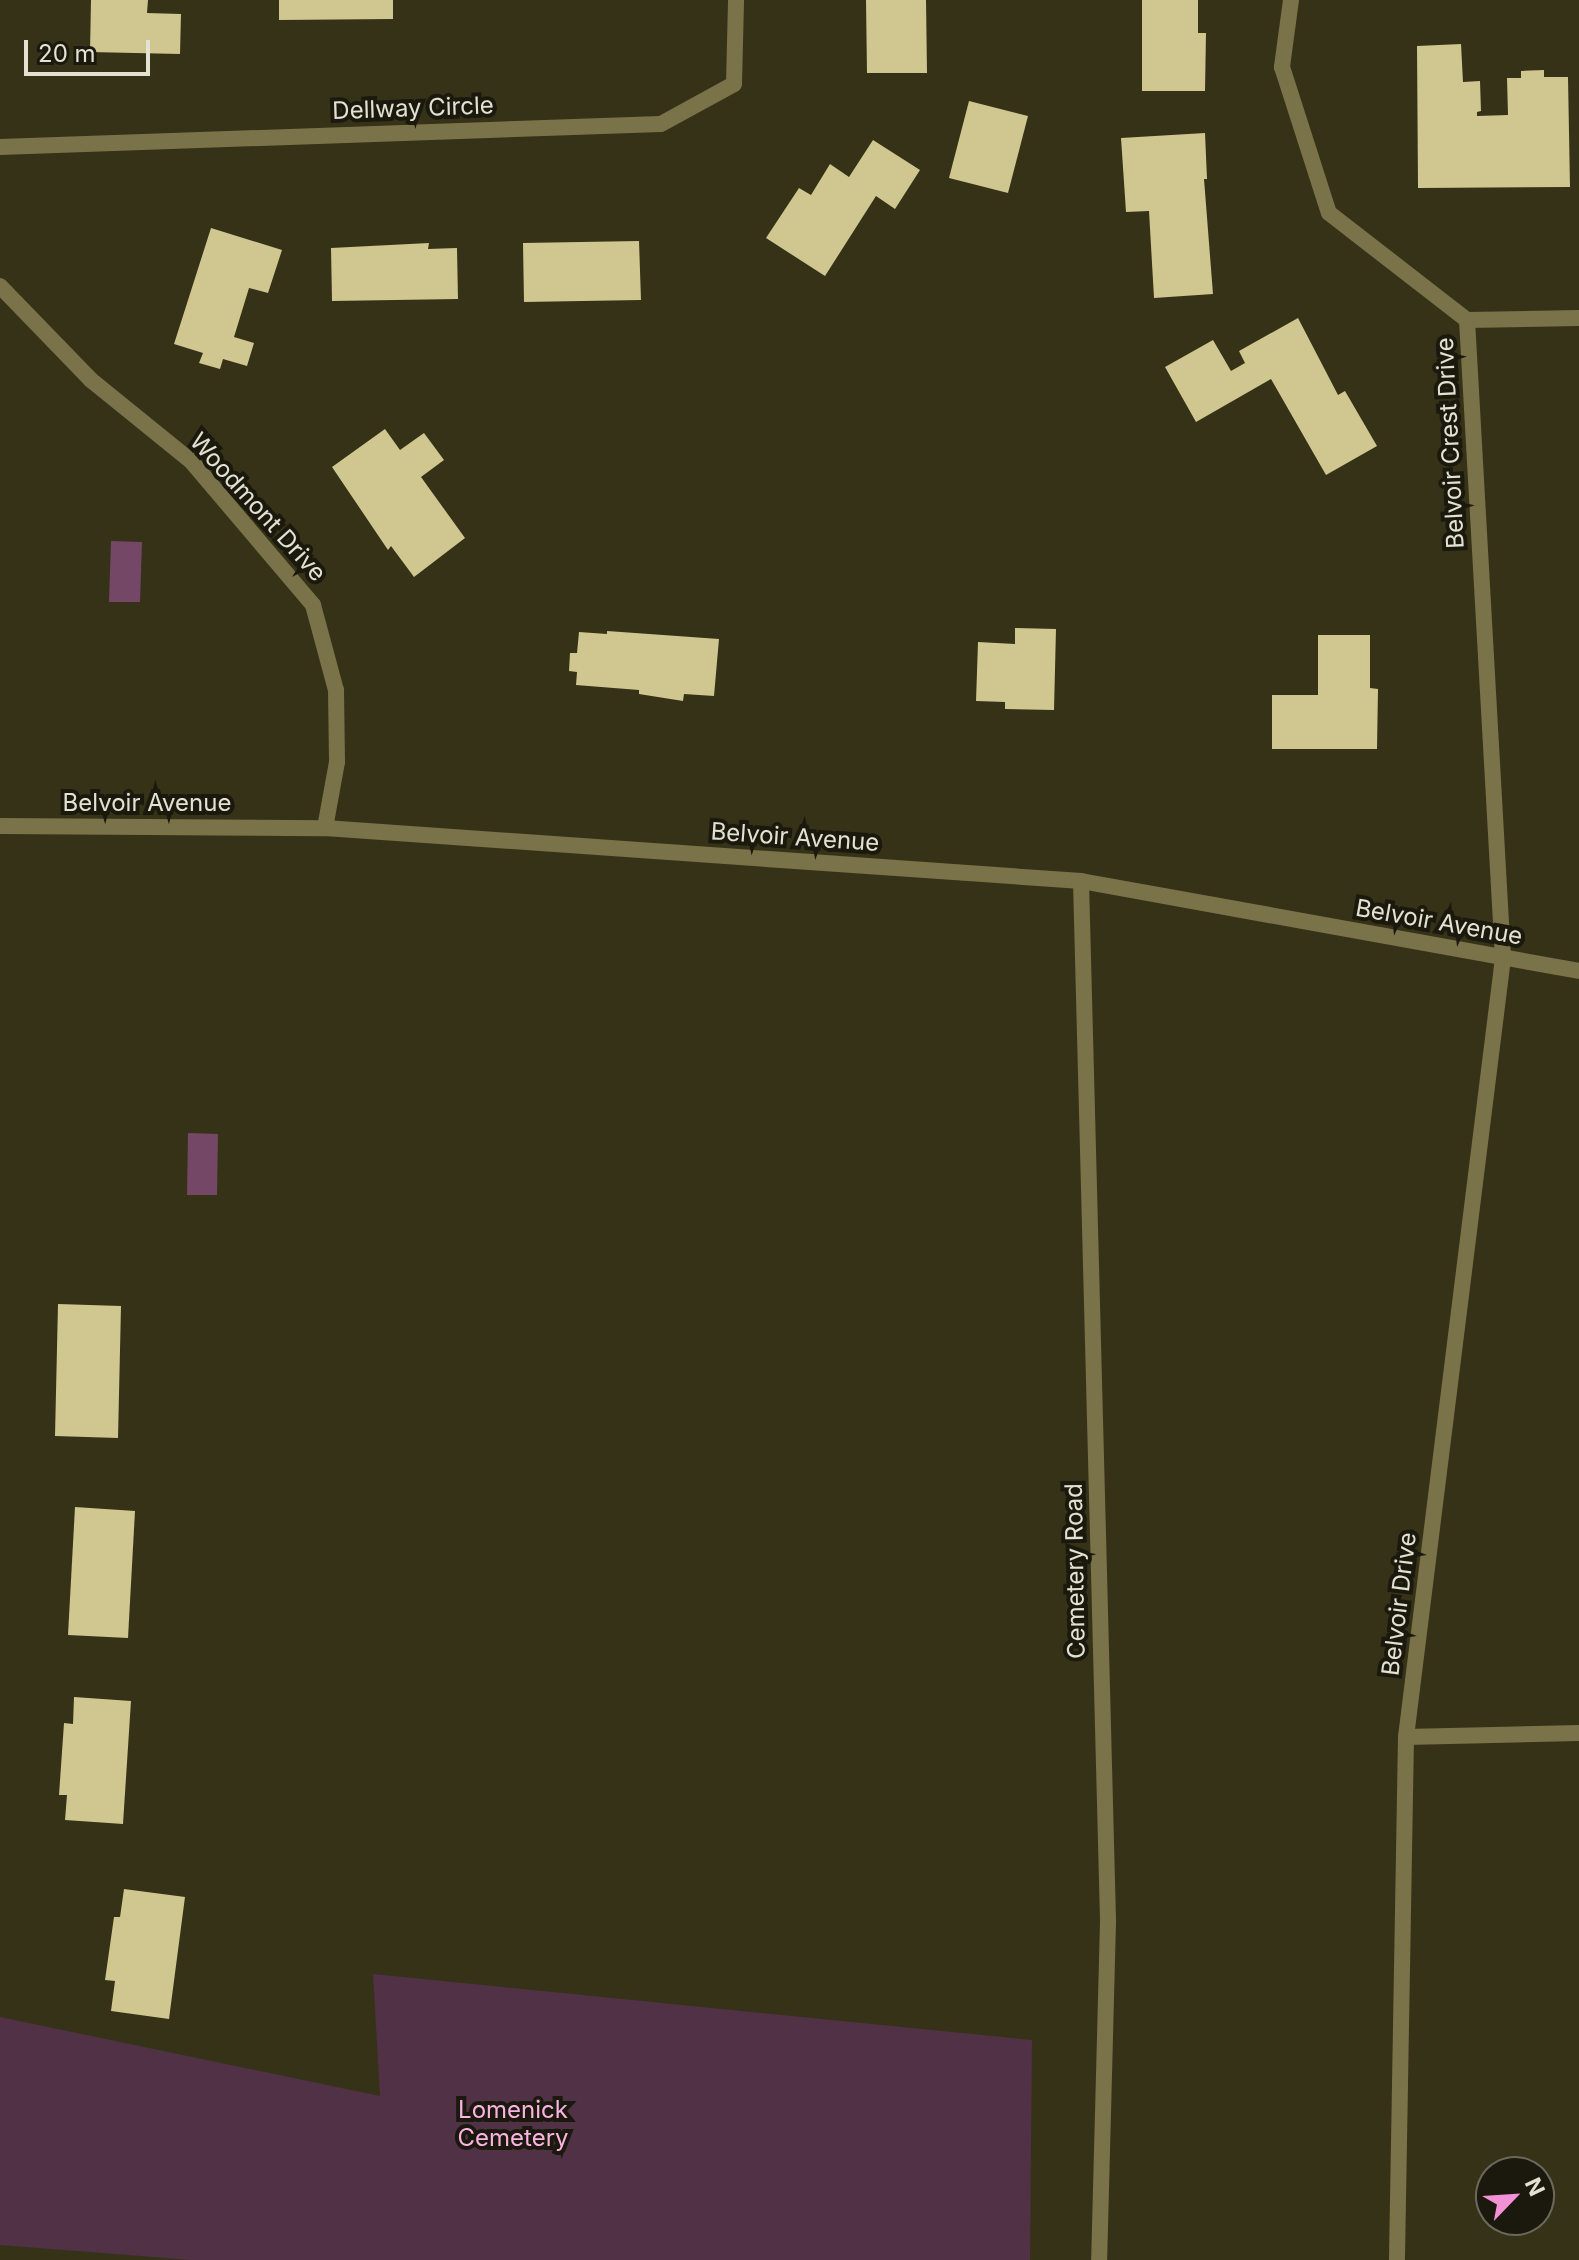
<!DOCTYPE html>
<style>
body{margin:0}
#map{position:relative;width:1579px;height:2260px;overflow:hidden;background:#363218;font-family:Inter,sans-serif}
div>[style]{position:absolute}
.green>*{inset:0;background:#503146}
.water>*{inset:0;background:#734765}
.building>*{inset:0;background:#d0c68f}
.minor>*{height:16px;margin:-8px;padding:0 8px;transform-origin:8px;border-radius:8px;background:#7a7349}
.tertiary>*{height:16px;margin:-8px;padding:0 8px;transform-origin:8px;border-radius:8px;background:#7a7349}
span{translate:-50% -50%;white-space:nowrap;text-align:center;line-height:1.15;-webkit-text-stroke:8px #1b190e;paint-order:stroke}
.street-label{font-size:24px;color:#e3e1d2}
.park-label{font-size:24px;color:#fbb3e4}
.north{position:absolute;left:1475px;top:2156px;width:80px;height:80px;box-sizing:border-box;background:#1b190e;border:2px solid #6b695c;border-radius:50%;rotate:65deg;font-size:22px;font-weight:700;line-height:32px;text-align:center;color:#e3e1d2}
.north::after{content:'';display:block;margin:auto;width:28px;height:36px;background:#f391d6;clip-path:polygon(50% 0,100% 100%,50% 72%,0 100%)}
.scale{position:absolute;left:24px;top:40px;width:126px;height:36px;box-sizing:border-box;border:4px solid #e3e1d2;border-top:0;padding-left:10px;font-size:24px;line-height:28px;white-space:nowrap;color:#e3e1d2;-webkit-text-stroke:6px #1b190e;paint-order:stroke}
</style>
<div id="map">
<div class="green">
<div style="clip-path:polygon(373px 1974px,1032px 2040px,1030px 2260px,192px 2260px,0 2245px,0 2017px,380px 2096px)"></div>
</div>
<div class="water">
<div style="clip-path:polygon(111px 541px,142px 542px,140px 602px,109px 602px)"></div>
<div style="clip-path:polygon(188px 1133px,218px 1134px,217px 1195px,187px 1195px)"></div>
</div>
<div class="building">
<div style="clip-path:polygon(91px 0,148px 0,147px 13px,181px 14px,180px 54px,90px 52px)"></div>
<div style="clip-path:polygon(279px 0,393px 0,393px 19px,279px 20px)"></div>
<div style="clip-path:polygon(866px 0,926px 0,927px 73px,867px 73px)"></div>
<div style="clip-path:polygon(1142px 0,1198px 0,1198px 33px,1206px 33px,1205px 91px,1142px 91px)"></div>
<div style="clip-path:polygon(1461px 44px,1463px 82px,1480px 81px,1481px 111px,1477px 112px,1477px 116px,1508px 115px,1507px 78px,1521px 78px,1521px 71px,1544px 70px,1544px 77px,1568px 77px,1570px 187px,1418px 188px,1417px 46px)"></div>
<div style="clip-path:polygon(969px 101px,1028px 116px,1008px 193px,949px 178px)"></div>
<div style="clip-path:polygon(1205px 133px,1207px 179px,1204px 179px,1213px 294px,1154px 298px,1149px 211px,1126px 212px,1121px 138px)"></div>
<div style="clip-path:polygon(873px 140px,920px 170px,895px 209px,876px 196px,825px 276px,766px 238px,799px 188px,811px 195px,830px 164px,849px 177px)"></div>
<div style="clip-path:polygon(211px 228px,282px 250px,268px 293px,249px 288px,234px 337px,254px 343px,247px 366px,223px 359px,220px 369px,199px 363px,203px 353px,174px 344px)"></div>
<div style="clip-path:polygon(639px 241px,641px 300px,524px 302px,523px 243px)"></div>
<div style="clip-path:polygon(429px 243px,428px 249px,457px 248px,458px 299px,332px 301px,331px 248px)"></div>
<div style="clip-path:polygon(1298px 318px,1338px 395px,1345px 391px,1377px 446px,1326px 475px,1271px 379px,1196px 422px,1165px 367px,1213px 340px,1231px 371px,1245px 363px,1239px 351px)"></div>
<div style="clip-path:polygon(385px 429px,400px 450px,424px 433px,444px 460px,421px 477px,465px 538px,414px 577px,391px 546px,388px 550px,332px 467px)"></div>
<div style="clip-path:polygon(1015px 628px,1056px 629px,1054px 710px,1005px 709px,1005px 702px,976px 701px,978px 642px,1015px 644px)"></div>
<div style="clip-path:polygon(607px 631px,719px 639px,714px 696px,684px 694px,683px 701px,639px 694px,639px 690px,576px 685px,577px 672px,569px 671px,570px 653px,577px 653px,579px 632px,607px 634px)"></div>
<div style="clip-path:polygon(1318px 635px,1370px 635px,1370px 688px,1378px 689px,1377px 749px,1272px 749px,1272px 695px,1318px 695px)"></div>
<div style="clip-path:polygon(58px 1304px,121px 1306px,118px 1438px,55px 1436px)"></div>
<div style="clip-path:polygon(75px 1507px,135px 1511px,128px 1638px,68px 1635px)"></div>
<div style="clip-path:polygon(74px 1697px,131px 1701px,123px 1824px,65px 1820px,67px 1795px,59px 1795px,64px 1723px,73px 1724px)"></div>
<div style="clip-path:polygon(124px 1889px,185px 1897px,169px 2019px,111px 2011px,115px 1981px,105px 1980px,114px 1917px,120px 1917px)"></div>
</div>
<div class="minor">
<div style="left:1291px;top:0;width:68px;rotate:97.7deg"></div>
<div style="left:1282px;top:67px;width:153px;rotate:72.2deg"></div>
<div style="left:1329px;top:213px;width:175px;rotate:37.8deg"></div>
<div style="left:1467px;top:320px;width:639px;rotate:86.77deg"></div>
<div style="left:1503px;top:958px;width:785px;rotate:97.1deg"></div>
<div style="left:1406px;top:1737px;width:523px;rotate:90.99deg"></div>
<div style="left:0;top:147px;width:661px;rotate:-1.99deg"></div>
<div style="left:661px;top:124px;width:83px;rotate:-28.7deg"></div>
<div style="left:734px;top:84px;width:84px;rotate:-88.6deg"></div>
<div style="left:0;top:286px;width:131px;rotate:45.9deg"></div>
<div style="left:91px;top:380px;width:129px;rotate:39deg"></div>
<div style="left:191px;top:461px;width:189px;rotate:49.7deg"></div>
<div style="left:313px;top:605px;width:88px;rotate:74.9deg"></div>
<div style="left:336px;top:690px;width:72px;rotate:89.2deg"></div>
<div style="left:337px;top:762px;width:67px;rotate:100.3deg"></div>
<div style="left:1467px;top:320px;width:112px;rotate:-1deg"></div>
<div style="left:1081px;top:881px;width:1041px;rotate:88.51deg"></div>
<div style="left:1108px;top:1922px;width:338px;rotate:91.5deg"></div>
<div style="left:1406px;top:1737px;width:173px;rotate:-1.3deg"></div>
</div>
<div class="tertiary">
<div style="left:0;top:826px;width:325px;rotate:0.4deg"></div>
<div style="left:325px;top:828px;width:758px;rotate:4.01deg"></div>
<div style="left:1081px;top:881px;width:506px;rotate:10.24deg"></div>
</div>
<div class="street-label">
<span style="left:413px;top:108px;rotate:-2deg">Dellway Circle</span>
<span style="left:1450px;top:443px;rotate:-93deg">Belvoir Crest Drive</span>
<span style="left:258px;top:507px;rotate:48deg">Woodmont Drive</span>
<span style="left:147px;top:803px">Belvoir Avenue</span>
<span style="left:795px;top:837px;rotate:4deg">Belvoir Avenue</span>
<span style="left:1439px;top:922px;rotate:10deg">Belvoir Avenue</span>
<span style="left:1075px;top:1571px;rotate:-91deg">Cemetery Road</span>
<span style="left:1399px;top:1604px;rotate:-83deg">Belvoir Drive</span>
</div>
<div class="park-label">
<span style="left:513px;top:2124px">Lomenick<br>Cemetery</span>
</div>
<div class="north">N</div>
<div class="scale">20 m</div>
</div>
